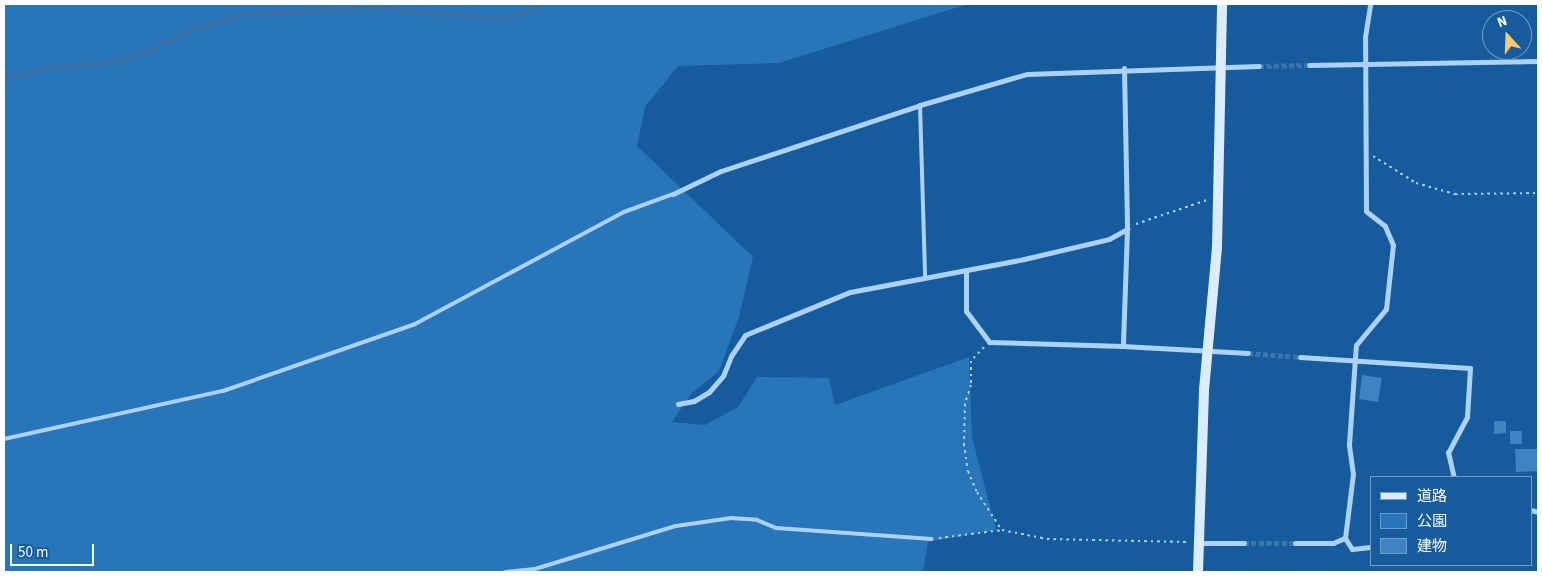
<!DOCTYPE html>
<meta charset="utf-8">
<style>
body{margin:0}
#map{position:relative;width:1542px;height:576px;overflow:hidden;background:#165b9c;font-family:"Source Sans 3","Noto Sans JP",sans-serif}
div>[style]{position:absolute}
.green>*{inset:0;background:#2975b9}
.stream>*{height:3px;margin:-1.5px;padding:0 1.5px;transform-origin:1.5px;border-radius:1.5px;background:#3e6e9c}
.building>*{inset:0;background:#3e84c2}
.street-tunnel>*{height:5px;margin-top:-2.5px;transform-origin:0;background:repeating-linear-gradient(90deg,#3974ab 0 5px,transparent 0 7.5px)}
.path>*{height:2px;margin-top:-1px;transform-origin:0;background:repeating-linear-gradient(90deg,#acd1f3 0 2.5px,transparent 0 6.5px)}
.lane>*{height:4px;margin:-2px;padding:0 2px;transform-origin:2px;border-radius:2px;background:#acd1f3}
.street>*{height:5px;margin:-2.5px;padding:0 2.5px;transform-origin:2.5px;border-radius:2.5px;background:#acd1f3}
.secondary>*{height:10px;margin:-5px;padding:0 5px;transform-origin:5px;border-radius:5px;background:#dbecfc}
span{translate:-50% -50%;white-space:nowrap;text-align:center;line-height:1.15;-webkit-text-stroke:4px #165b9c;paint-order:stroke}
.frame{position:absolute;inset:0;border:5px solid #fff;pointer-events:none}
.legend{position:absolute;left:1370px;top:476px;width:162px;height:90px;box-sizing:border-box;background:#165b9c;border:1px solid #739dc4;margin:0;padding:6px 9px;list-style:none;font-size:15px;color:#fff}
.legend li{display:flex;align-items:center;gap:10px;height:25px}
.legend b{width:25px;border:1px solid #739dc4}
.north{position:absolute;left:1482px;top:10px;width:50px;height:50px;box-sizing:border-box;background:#165b9c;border:1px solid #739dc4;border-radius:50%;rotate:340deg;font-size:14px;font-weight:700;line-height:20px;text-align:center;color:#fff}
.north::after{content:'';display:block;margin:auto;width:18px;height:22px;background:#ffc96d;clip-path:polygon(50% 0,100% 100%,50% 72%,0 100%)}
.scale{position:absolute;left:10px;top:544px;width:84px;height:22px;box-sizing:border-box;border:2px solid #fff;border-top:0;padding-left:6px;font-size:15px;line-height:18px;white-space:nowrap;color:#fff;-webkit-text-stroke:4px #165b9c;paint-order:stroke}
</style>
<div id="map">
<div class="green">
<div style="clip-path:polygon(4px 4px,968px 4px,779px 63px,678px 66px,645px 107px,637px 146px,753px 257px,739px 317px,719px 371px,691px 394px,672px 422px,705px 425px,738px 407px,757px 377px,829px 378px,835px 405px,969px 357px,972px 437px,996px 530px,928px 542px,923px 572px,4px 572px)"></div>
</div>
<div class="stream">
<div style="left:4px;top:78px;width:41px;rotate:-14deg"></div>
<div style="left:44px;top:68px;width:66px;rotate:-4.3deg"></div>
<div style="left:110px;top:63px;width:34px;rotate:-17deg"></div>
<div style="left:143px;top:53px;width:47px;rotate:-27.6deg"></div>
<div style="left:185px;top:31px;width:59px;rotate:-16.6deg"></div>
<div style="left:242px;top:14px;width:136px;rotate:-2.5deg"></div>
<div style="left:378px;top:8px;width:126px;rotate:5deg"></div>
<div style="left:504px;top:19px;width:41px;rotate:-21.5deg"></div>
</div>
<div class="building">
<div style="clip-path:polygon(1362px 375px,1382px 378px,1378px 402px,1359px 399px)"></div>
<div style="clip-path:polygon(1494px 421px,1506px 421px,1506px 433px,1494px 434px)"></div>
<div style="clip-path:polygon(1510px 431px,1522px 431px,1522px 444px,1510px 444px)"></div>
<div style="clip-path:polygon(1515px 449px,1538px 449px,1538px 471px,1516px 472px)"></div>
</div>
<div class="street-tunnel">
<div style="left:1259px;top:66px;width:50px;rotate:-1.1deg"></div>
<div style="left:1248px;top:353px;width:52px;rotate:4.4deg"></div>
<div style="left:1244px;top:543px;width:51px"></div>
</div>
<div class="path">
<div style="left:1373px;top:156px;width:51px;rotate:32.1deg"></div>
<div style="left:1416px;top:183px;width:41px;rotate:15.8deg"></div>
<div style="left:1455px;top:194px;width:83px;rotate:-0.7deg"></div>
<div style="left:1136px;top:224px;width:75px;rotate:-18.7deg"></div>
<div style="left:984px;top:347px;width:19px;rotate:133deg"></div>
<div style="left:971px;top:361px;width:24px;rotate:90deg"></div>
<div style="left:971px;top:385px;width:20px;rotate:108deg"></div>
<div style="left:965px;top:404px;width:40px;rotate:91.4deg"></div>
<div style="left:964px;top:444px;width:27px;rotate:82deg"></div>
<div style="left:968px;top:471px;width:23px;rotate:67deg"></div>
<div style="left:977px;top:492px;width:44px;rotate:57deg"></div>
<div style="left:939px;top:538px;width:64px;rotate:-7.2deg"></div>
<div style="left:1002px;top:530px;width:46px;rotate:11.3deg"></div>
<div style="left:1047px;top:539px;width:141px;rotate:1.2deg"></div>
</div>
<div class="lane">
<div style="left:920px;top:105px;width:172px;rotate:88.3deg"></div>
<div style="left:4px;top:439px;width:224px;rotate:-12.4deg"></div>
<div style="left:223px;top:391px;width:203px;rotate:-19.2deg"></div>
<div style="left:415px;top:324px;width:237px;rotate:-28.2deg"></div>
<div style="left:624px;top:212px;width:52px;rotate:-20.2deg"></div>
<div style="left:505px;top:572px;width:30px;rotate:-6deg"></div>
<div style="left:535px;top:569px;width:147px;rotate:-17deg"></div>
<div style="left:676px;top:526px;width:56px;rotate:-8.3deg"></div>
<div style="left:731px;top:518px;width:26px;rotate:4deg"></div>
<div style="left:757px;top:520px;width:21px;rotate:23deg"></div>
<div style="left:776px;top:528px;width:156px;rotate:4deg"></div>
</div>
<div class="street">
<div style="left:1309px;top:65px;width:229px;rotate:-1deg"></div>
<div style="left:1124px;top:68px;width:161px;rotate:88.9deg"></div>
<div style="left:1127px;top:229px;width:117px;rotate:92deg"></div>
<div style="left:1123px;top:346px;width:125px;rotate:3.2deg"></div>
<div style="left:673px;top:194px;width:53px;rotate:-25.6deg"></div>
<div style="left:721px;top:171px;width:210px;rotate:-18.3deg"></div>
<div style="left:920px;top:105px;width:111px;rotate:-16.2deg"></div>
<div style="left:1027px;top:74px;width:232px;rotate:-2deg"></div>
<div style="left:966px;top:270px;width:41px;rotate:90deg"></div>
<div style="left:966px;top:311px;width:39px;rotate:53deg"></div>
<div style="left:989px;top:342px;width:134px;rotate:1.7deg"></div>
<div style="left:1300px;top:357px;width:170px;rotate:3.7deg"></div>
<div style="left:1470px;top:368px;width:49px;rotate:93.5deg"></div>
<div style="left:1467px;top:417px;width:40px;rotate:118deg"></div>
<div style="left:1448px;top:452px;width:26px;rotate:77deg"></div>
<div style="left:678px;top:404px;width:16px;rotate:-11deg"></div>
<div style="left:694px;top:401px;width:17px;rotate:-31deg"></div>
<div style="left:709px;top:392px;width:21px;rotate:-49deg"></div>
<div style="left:723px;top:376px;width:22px;rotate:-68deg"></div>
<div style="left:731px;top:356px;width:25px;rotate:-56deg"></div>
<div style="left:745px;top:335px;width:113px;rotate:-22.3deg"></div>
<div style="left:850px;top:292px;width:177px;rotate:-10.7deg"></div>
<div style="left:1024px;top:259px;width:87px;rotate:-13.2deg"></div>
<div style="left:1109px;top:239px;width:21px;rotate:-29deg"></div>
<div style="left:1531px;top:510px;width:7px;rotate:16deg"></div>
<div style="left:1345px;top:538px;width:64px;rotate:-82.9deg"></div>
<div style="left:1353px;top:474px;width:30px;rotate:-98deg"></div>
<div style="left:1349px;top:444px;width:99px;rotate:-86deg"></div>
<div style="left:1356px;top:345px;width:47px;rotate:-50.2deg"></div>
<div style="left:1386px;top:309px;width:64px;rotate:-83.8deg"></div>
<div style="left:1393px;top:245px;width:21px;rotate:-113deg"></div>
<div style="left:1385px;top:226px;width:24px;rotate:-142deg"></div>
<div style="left:1366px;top:211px;width:174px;rotate:-90.3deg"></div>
<div style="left:1365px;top:37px;width:33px;rotate:-81deg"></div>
<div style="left:1199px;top:543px;width:45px"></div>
<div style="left:1295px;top:543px;width:38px"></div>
<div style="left:1333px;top:543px;width:13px;rotate:-23deg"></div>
<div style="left:1345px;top:538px;width:13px;rotate:58deg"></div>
<div style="left:1352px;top:549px;width:19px;rotate:-6deg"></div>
</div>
<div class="secondary">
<div style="left:1198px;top:572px;width:182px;rotate:-88.1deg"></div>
<div style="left:1204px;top:390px;width:144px;rotate:-84.8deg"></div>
<div style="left:1217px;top:247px;width:243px;rotate:-88.8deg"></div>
</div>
<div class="frame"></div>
<ul class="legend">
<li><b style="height:6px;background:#dbecfc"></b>道路</li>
<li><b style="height:14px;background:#2975b9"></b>公園</li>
<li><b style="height:14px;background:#3e84c2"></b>建物</li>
</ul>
<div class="north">N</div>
<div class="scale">50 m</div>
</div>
